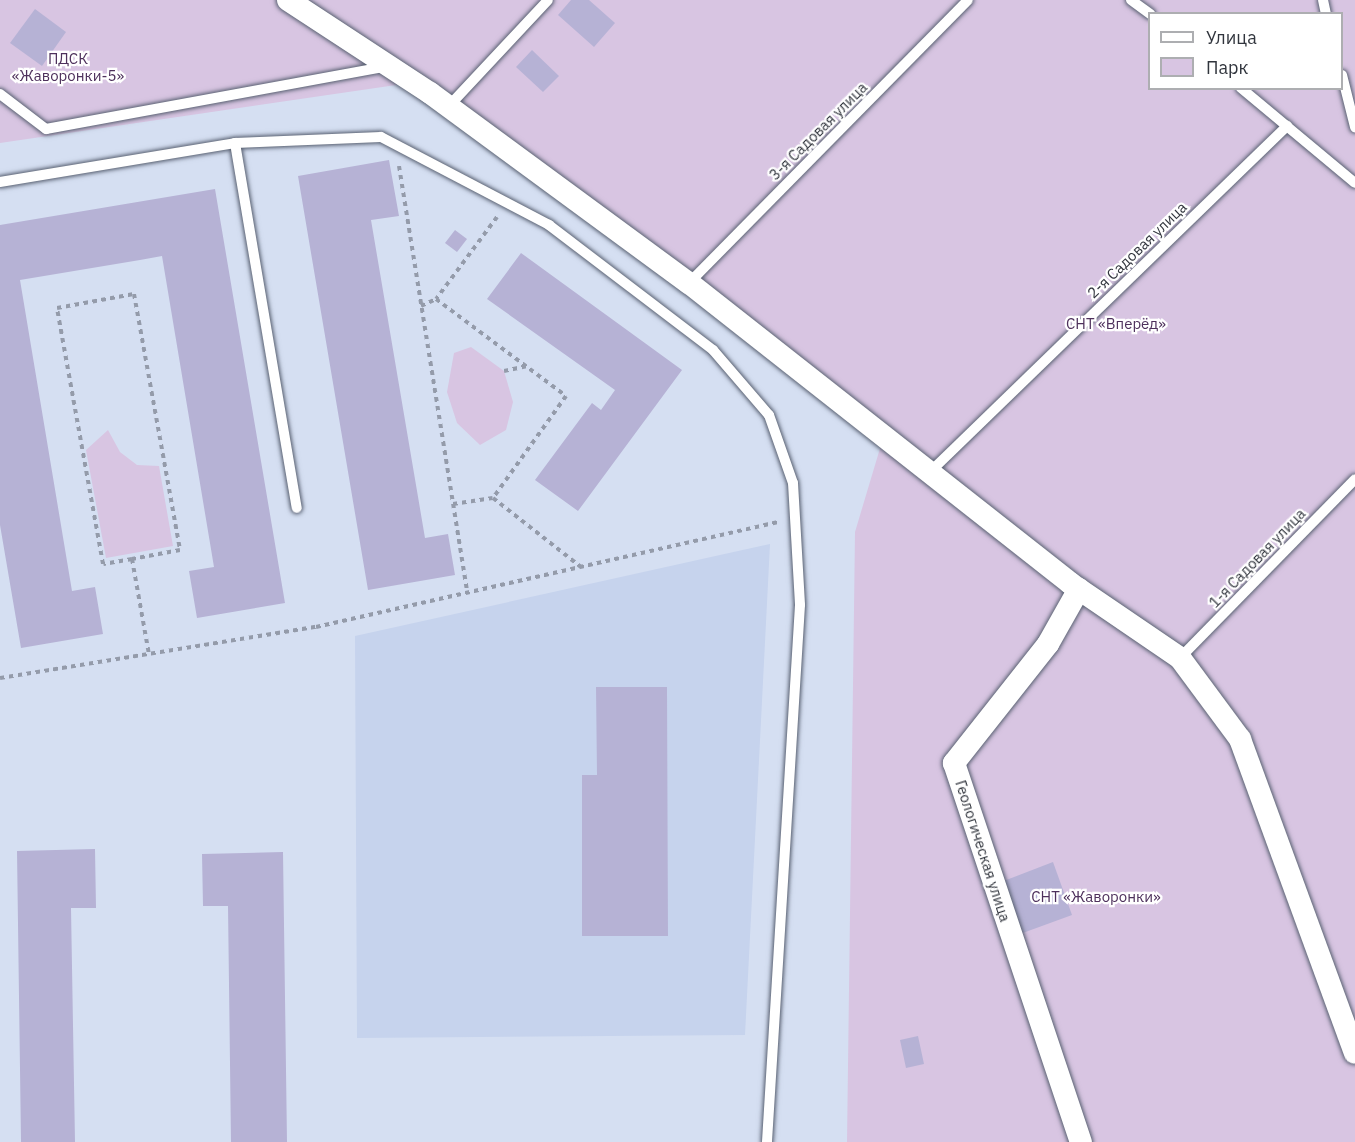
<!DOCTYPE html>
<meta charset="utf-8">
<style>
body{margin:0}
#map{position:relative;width:1355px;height:1142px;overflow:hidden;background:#d5dff2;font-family:"IBM Plex Sans",sans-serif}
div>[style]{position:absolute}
.built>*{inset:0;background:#c6d3ed}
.green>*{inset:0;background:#d8c5e2}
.building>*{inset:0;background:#b6b2d5}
.path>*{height:4px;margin-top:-2px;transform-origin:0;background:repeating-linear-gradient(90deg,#949baa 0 4.5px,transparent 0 9px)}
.roads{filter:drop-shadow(0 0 2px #596172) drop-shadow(0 0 2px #596172)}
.service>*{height:10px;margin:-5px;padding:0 5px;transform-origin:5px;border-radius:5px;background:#fff}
.minor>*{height:22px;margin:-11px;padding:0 11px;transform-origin:11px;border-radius:11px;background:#fff}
span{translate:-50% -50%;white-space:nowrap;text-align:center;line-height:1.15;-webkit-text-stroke:4.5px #fff;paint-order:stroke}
.park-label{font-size:15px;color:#4e315c}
.street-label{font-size:15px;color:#31353d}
.legend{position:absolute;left:1148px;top:12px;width:195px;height:78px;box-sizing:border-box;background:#fff;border:2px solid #adaeb1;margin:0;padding:8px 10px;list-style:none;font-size:18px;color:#31353d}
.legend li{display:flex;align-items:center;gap:12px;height:30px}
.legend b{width:30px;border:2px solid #adaeb1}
</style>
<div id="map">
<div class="built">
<div style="clip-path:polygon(770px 544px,745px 1035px,357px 1038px,355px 636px)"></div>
</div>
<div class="green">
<div style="clip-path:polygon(evenodd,0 0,1355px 0,1355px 1142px,847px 1142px,855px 532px,881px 445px,521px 166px,403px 84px,0 143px,0 0,1150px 14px,1342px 14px,1342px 88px,1150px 88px,1150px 14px)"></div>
<div style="clip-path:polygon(471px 347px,504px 371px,513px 402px,506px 430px,480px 445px,457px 423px,447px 392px,454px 353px)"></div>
<div style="clip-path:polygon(108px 430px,120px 452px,137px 465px,159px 466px,173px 546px,106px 558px,86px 450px)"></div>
</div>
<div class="building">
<div style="clip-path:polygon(571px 0,589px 0,615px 23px,594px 47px,558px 15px)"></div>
<div style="clip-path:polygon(35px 9px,66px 32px,42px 66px,10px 43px)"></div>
<div style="clip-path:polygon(532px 50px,559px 76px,543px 92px,516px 67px)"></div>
<div style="clip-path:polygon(389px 160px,399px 216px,371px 220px,425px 538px,448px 534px,455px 575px,368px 590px,298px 176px)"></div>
<div style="clip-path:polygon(215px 189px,285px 603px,197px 618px,189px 571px,214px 567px,162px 256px,140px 260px,20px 280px,72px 591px,95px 587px,103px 634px,21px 648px,0 525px,0 225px)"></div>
<div style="clip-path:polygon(455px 230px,467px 239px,457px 252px,445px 243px)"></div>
<div style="clip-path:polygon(521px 253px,682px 370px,578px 511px,535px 480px,592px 403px,601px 410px,615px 390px,487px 299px)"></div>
<div style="clip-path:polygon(596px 687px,667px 687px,668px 936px,582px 936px,582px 775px,597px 775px)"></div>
<div style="clip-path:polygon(95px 849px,96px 908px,71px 908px,75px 1142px,21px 1142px,17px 851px)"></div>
<div style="clip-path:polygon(283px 852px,287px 1142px,231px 1142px,228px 906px,203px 906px,202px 854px)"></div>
<div style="clip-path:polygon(1053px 862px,1072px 915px,1020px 934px,1001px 882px)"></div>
<div style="clip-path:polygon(918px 1036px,924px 1064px,906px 1068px,900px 1040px)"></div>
</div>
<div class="path">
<div style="left:399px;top:166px;width:431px;rotate:80.9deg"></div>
<div style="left:497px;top:217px;width:102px;rotate:126.6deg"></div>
<div style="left:436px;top:299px;width:162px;rotate:36.7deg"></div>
<div style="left:566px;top:396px;width:125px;rotate:125.6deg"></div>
<div style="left:493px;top:498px;width:112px;rotate:38.1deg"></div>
<div style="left:421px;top:306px;width:17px;rotate:-25deg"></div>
<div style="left:504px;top:371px;width:24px;rotate:-12deg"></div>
<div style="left:453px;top:504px;width:40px;rotate:-8.5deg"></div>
<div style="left:132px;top:559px;width:29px;rotate:170deg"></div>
<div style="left:103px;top:564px;width:260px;rotate:-100.2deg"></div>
<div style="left:57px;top:308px;width:78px;rotate:-10.3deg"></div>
<div style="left:134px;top:294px;width:260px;rotate:79.8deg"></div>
<div style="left:180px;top:550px;width:49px;rotate:169.4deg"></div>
<div style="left:132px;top:559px;width:97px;rotate:79.9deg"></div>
<div style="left:0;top:678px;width:320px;rotate:-9.2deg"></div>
<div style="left:316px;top:627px;width:474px;rotate:-12.8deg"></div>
</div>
<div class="roads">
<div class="service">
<div style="left:1131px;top:0;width:24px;rotate:36deg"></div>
<div style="left:1323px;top:0;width:14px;rotate:78deg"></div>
<div style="left:1342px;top:75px;width:54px;rotate:76deg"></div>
<div style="left:1241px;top:88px;width:148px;rotate:39.8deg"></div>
<div style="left:0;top:94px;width:58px;rotate:37.3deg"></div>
<div style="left:46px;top:129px;width:344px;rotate:-10.4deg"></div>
<div style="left:448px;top:107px;width:146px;rotate:-46.9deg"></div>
<div style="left:235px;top:143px;width:370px;rotate:80.4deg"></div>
<div style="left:0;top:182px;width:238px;rotate:-9.4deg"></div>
<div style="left:235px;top:143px;width:146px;rotate:-2.4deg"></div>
<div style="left:381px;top:137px;width:190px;rotate:27.6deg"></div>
<div style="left:549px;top:225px;width:206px;rotate:37.3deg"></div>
<div style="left:713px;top:350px;width:86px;rotate:49.3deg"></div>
<div style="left:769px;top:415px;width:72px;rotate:70.6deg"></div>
<div style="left:793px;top:483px;width:122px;rotate:86.7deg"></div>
<div style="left:800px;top:605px;width:538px;rotate:93.52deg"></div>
<div style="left:689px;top:283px;width:397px;rotate:-45.4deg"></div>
<div style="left:931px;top:471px;width:496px;rotate:-44.1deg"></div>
<div style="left:1180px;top:658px;width:250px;rotate:-45.6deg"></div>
</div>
<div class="minor">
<div style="left:288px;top:0;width:170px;rotate:33.2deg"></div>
<div style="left:430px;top:93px;width:321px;rotate:36.3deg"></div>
<div style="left:689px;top:283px;width:485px;rotate:38.2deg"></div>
<div style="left:1070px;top:583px;width:133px;rotate:34.3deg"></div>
<div style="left:1180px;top:658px;width:101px;rotate:53.5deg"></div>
<div style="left:1240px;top:739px;width:334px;rotate:69.9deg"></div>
<div style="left:1079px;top:589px;width:63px;rotate:119.4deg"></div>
<div style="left:1048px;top:644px;width:152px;rotate:128.3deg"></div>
<div style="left:954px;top:763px;width:400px;rotate:71.5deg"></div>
</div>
</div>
<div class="park-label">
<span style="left:68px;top:67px">ПДСК<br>«Жаворонки-5»</span>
<span style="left:1116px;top:324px">СНТ «Вперёд»</span>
<span style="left:1096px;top:897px">СНТ «Жаворонки»</span>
</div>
<div class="street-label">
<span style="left:818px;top:131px;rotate:-45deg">3-я Садовая улица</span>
<span style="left:1137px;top:250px;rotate:-44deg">2-я Садовая улица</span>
<span style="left:1257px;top:558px;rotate:-46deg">1-я Садовая улица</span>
<span style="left:983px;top:851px;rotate:72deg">Геологическая улица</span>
</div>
<ul class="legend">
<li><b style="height:8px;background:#fff"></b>Улица</li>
<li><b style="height:16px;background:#d8c5e2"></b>Парк</li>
</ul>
</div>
